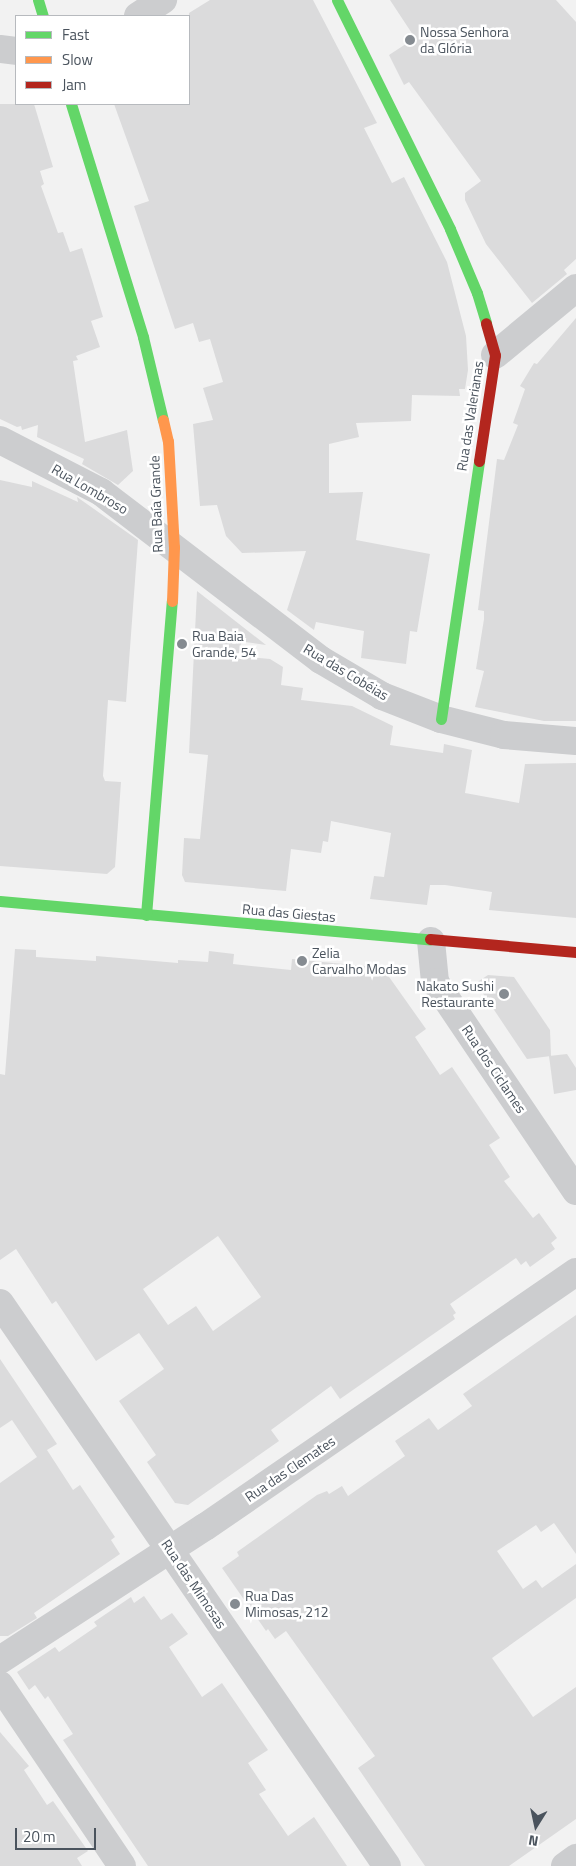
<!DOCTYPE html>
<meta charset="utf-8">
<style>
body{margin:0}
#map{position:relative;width:576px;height:1866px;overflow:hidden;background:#f2f2f2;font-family:"Titillium Web",sans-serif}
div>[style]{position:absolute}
.building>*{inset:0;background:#dbdbdc}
.street>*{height:28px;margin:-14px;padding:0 14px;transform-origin:14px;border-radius:14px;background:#cccdcf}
.fast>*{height:11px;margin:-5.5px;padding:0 5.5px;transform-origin:5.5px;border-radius:5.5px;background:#63d668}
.slow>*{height:11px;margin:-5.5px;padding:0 5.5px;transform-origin:5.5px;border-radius:5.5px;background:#ff974d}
.jam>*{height:11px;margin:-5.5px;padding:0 5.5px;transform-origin:5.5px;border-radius:5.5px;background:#b3261e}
.dots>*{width:14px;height:14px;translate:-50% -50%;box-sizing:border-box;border:2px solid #fff;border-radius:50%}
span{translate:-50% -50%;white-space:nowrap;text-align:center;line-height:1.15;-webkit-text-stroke:5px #fff;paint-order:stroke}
.poi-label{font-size:14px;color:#4a535d}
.left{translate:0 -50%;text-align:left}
.right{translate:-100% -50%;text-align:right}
.street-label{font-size:14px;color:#4a535d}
.legend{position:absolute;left:15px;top:15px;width:175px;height:90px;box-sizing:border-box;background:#fff;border:1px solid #b7babe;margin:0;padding:6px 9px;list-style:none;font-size:15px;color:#4a535d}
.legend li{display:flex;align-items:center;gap:10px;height:25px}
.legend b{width:25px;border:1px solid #b7babe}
.north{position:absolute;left:511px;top:1801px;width:50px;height:50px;-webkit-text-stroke:4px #fff;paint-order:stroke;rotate:190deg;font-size:14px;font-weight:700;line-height:20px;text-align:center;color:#4a535d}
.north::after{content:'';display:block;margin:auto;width:18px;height:22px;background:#4a535d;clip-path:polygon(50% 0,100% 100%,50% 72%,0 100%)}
.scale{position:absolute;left:15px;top:1828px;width:81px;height:22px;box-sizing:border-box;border:2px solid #4a535d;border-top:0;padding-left:6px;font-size:15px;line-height:18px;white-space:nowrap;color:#4a535d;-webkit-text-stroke:4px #fff;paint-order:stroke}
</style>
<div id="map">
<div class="building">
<div style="clip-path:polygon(210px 0,313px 0,377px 123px,364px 128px,392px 183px,404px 177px,447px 262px,466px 336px,468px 370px,465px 389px,459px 389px,460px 396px,412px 395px,411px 421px,356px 423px,359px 437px,329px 444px,329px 493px,363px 492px,356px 540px,430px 554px,417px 632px,410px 631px,406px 664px,361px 658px,364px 631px,316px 622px,314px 630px,287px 610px,306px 551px,242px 553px,226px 536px,217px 505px,200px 506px,193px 424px,213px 420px,203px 388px,223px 382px,210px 339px,199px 342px,193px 323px,175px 329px,134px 206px,149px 201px,114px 104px,189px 104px,189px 13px)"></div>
<div style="clip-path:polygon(390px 0,556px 0,576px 22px,576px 259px,564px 270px,567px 274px,532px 303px,486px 244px,465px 200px,465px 193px,481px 181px,409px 82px,404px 85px,389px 55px,415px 38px)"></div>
<div style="clip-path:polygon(0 104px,34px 104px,53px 167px,40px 171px,44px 184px,41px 186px,58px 233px,63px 232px,70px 252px,82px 248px,92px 280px,103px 317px,91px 321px,100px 347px,76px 356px,78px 360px,73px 361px,85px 442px,127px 430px,133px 471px,118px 485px,82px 464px,84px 459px,37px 437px,38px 425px,22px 430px,21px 426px,17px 427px,0 419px)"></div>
<div style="clip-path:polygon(576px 318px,576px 721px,544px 721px,475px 707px,484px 671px,476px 669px,484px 619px,484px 611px,478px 610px,497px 459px,504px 460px,518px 425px,513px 423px,525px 389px,520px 386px,534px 363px,537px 364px)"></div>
<div style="clip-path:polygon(0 480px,32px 487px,32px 481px,78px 502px,77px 497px,138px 540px,126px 702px,108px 700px,103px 776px,105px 781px,121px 782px,115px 867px,107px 874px,0 866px)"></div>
<div style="clip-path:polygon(197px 591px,266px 645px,238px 641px,241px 643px,239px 656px,270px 659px,283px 667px,281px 685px,303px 688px,301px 700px,352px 706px,393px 726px,390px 745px,443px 753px,444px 744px,472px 750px,465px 793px,519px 803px,525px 764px,576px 763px,576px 918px,489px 910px,492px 892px,445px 885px,430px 885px,427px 905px,370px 899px,374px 876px,384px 877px,391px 833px,331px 821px,328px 842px,323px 841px,321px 853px,291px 849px,286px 891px,185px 882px,182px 875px,184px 838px,200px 839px,208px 755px,189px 753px)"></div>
<div style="clip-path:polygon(evenodd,15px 949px,36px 950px,36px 957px,96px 961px,96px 956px,178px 963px,178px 960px,208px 962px,209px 951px,234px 954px,233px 964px,291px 970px,292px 959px,374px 967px,387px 974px,426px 1029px,415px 1037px,440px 1075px,452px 1067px,500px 1138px,489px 1145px,510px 1177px,504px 1181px,533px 1218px,539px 1213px,557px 1238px,551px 1243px,555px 1249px,530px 1267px,526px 1261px,521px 1265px,516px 1258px,450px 1304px,456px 1313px,453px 1315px,455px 1319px,340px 1399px,331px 1386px,271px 1430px,279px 1441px,188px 1505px,175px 1503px,147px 1462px,156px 1455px,119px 1401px,164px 1369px,139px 1333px,96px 1361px,56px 1301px,52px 1304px,16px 1249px,0 1260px,0 1074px,5px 1075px,15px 949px,218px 1236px,261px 1297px,213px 1331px,196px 1306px,168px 1325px,143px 1289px,218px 1236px)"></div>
<div style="clip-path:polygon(488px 975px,514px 977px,550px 1030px,551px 1056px,527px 1059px,476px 983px)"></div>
<div style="clip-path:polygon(567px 1054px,576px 1068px,576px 1090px,554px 1094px,549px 1056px)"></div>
<div style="clip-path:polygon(576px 1315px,576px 1554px,554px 1523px,541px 1532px,536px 1525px,497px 1551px,523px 1589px,536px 1580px,542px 1588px,576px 1564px,576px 1598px,492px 1658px,533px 1717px,576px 1687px,576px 1819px,509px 1866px,425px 1866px,358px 1768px,375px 1756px,286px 1631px,275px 1639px,268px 1629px,266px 1631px,222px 1568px,239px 1556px,237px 1552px,317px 1495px,327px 1491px,329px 1494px,342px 1486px,348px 1496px,405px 1456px,395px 1441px,429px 1418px,438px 1430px,472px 1406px,463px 1394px)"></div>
<div style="clip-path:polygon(0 1359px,57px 1444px,47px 1450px,73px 1490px,80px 1485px,115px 1537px,111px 1540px,120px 1554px,34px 1613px,37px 1618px,8px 1636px,0 1636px,0 1483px,37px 1457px,12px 1420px,0 1428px)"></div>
<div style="clip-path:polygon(144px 1596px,161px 1620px,172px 1613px,188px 1634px,169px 1647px,202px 1697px,222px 1683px,268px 1750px,248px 1763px,266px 1790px,259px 1794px,288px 1836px,314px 1817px,347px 1866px,148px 1866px,63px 1740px,73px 1734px,48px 1696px,45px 1699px,35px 1685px,29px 1690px,17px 1672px,55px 1647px,59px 1652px,97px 1626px,94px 1622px,131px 1597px,134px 1603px)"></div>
<div style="clip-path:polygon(0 1732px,29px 1766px,24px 1770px,47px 1805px,53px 1801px,88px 1851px,77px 1858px,82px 1866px,0 1866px)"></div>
</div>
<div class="street">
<div style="left:138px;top:16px;width:30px;rotate:-33deg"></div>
<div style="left:0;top:49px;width:16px;rotate:7deg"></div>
<div style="left:495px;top:355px;width:105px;rotate:-39.6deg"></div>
<div style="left:0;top:440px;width:114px;rotate:27.2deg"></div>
<div style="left:101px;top:492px;width:277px;rotate:37.4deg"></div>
<div style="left:321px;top:660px;width:71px;rotate:30.5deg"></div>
<div style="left:382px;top:696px;width:63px;rotate:21.3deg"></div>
<div style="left:441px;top:719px;width:65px;rotate:14.3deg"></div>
<div style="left:504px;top:735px;width:72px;rotate:4.8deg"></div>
<div style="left:431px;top:941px;width:41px;rotate:84.4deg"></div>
<div style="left:435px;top:982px;width:252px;rotate:56deg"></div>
<div style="left:0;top:1303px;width:683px;rotate:55.5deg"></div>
<div style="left:0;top:1660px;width:244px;rotate:-33deg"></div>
<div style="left:205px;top:1527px;width:450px;rotate:-34.5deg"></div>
<div style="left:0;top:1685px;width:218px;rotate:56deg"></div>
<div style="left:565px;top:1866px;width:14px;rotate:-36deg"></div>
</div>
<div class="fast">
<div style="left:38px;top:0;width:17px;rotate:73deg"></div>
<div style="left:337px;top:0;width:255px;rotate:63.7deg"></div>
<div style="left:450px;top:229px;width:69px;rotate:67.1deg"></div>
<div style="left:477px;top:293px;width:31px;rotate:73deg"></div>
<div style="left:71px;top:104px;width:244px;rotate:72.8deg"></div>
<div style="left:143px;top:337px;width:85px;rotate:76.5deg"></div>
<div style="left:441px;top:719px;width:261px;rotate:-81.6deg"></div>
<div style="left:0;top:901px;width:432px;rotate:5.1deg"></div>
<div style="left:146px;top:915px;width:315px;rotate:-85.3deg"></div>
</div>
<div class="slow">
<div style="left:163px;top:420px;width:22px;rotate:77deg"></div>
<div style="left:168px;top:441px;width:106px;rotate:86.8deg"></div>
<div style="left:174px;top:547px;width:54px;rotate:92.1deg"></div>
</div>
<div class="jam">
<div style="left:479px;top:461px;width:107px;rotate:-81.4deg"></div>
<div style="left:495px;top:355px;width:33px;rotate:-106deg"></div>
<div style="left:430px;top:939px;width:147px;rotate:5.1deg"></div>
</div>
<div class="dots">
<div style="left:410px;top:40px;background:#858b91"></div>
<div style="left:182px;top:644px;background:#858b91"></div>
<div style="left:302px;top:961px;background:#858b91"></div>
<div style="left:504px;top:994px;background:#858b91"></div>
<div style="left:235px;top:1604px;background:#858b91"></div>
</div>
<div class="poi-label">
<span class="left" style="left:420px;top:40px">Nossa Senhora<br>da Glória</span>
<span class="left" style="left:192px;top:644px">Rua Baia<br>Grande, 54</span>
<span class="left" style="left:312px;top:961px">Zelia<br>Carvalho Modas</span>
<span class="right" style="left:494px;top:994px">Nakato Sushi<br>Restaurante</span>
<span class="left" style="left:245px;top:1604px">Rua Das<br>Mimosas, 212</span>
</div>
<div class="street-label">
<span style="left:470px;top:416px;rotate:-81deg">Rua das Valerianas</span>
<span style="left:90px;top:489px;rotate:30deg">Rua Lombroso</span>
<span style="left:156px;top:504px;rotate:-92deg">Rua Baía Grande</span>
<span style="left:346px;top:672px;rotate:31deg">Rua das Cobéias</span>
<span style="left:289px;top:913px;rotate:5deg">Rua das Giestas</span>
<span style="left:494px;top:1069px;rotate:56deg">Rua dos Ciclames</span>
<span style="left:290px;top:1469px;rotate:-34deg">Rua das Clemates</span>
<span style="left:194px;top:1584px;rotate:56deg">Rua das Mimosas</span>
</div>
<ul class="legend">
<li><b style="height:6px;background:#63d668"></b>Fast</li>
<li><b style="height:6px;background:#ff974d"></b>Slow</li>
<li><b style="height:6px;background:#b3261e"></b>Jam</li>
</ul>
<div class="north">N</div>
<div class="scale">20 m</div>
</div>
